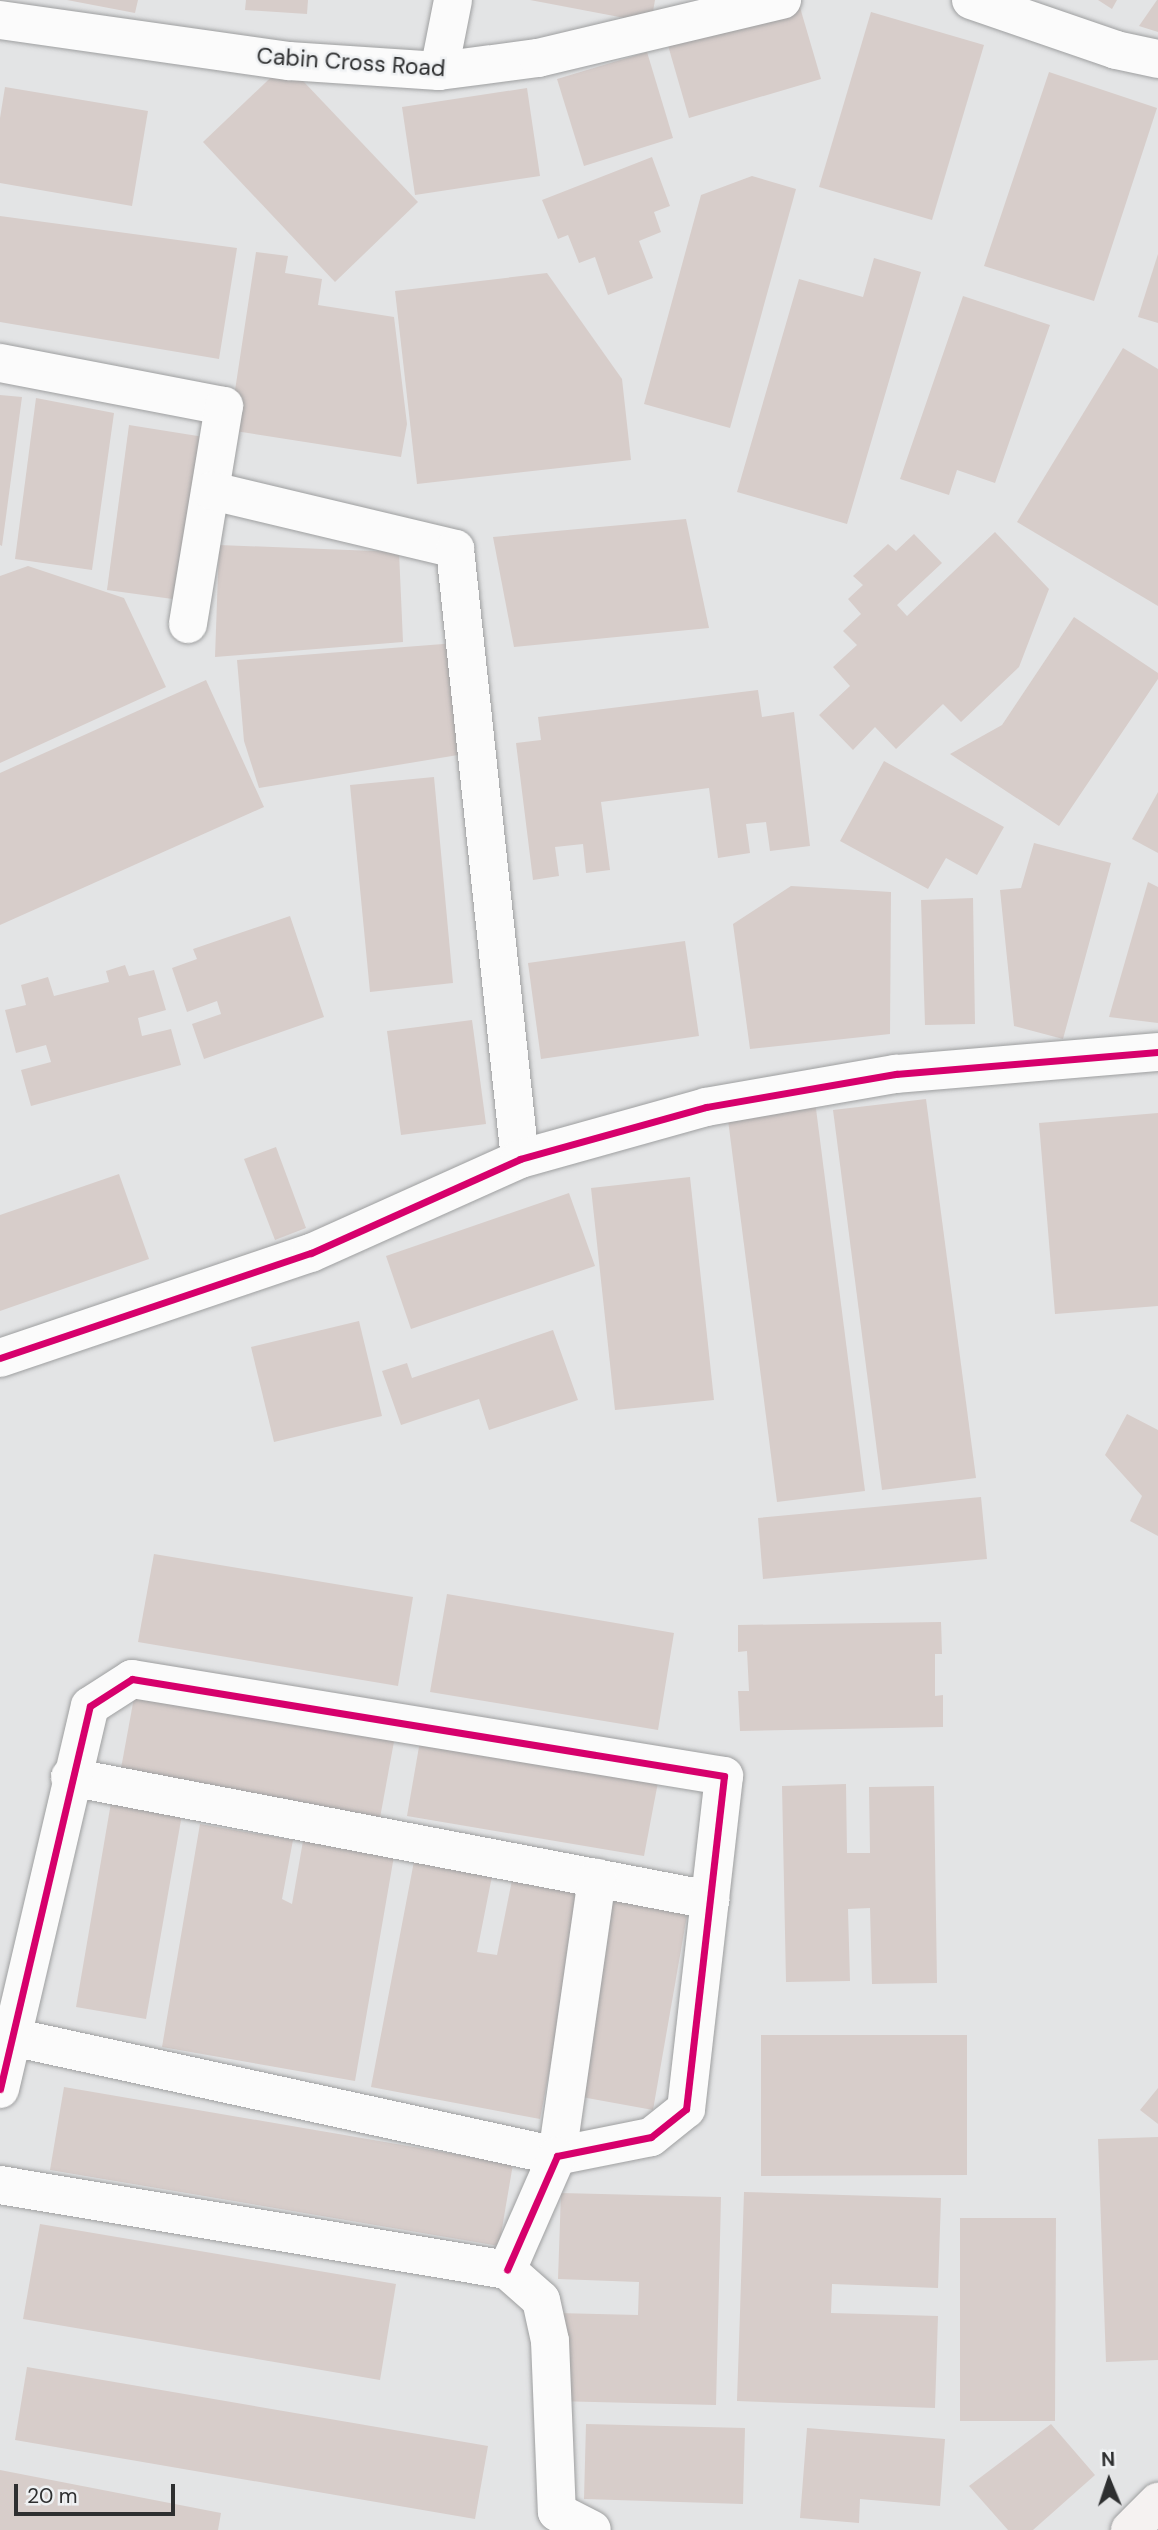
<!DOCTYPE html>
<style>
body{margin:0}
#map{position:relative;width:1158px;height:2530px;overflow:hidden;background:#e3e4e5;font-family:"DM Sans",sans-serif}
div>[style]{position:absolute}
.building>*{inset:0;background:#d7cdca}
.roads{filter:drop-shadow(0 0 2px #9e9fa0) drop-shadow(0 0 2px #9e9fa0)}
.minor>*{height:38px;margin:-19px;padding:0 19px;transform-origin:19px;border-radius:19px;background:#fbfbfb}
.secondary>*{height:38px;margin:-19px;padding:0 19px;transform-origin:19px;border-radius:19px;background:#f5f2f1}
.cycleway>*{height:7px;margin:-3.5px;padding:0 3.5px;transform-origin:3.5px;border-radius:3.5px;background:#d6006c}
span{translate:-50% -50%;white-space:nowrap;text-align:center;line-height:1.15;-webkit-text-stroke:5px #eff1f3;paint-order:stroke}
.street-label{font-size:23px;color:#2e2f30}
.north{position:absolute;left:1074px;top:2446px;width:70px;height:70px;-webkit-text-stroke:5px #eff1f3;paint-order:stroke;rotate:358deg;font-size:19px;font-weight:700;line-height:28px;text-align:center;color:#2e2f30}
.north::after{content:'';display:block;margin:auto;width:24px;height:32px;background:#2e2f30;clip-path:polygon(50% 0,100% 100%,50% 72%,0 100%)}
.scale{position:absolute;left:14px;top:2484px;width:161px;height:32px;box-sizing:border-box;border:4px solid #2e2f30;border-top:0;padding-left:9px;font-size:21px;line-height:24px;white-space:nowrap;color:#2e2f30;-webkit-text-stroke:5px #eff1f3;paint-order:stroke}
</style>
<div id="map">
<div class="building">
<div style="clip-path:polygon(67px 0,138px 0,135px 13px)"></div>
<div style="clip-path:polygon(246px 0,308px 0,307px 14px,245px 10px)"></div>
<div style="clip-path:polygon(530px 0,655px 0,651px 23px)"></div>
<div style="clip-path:polygon(1098px 0,1117px 0,1112px 9px)"></div>
<div style="clip-path:polygon(1157px 0,1158px 0,1158px 32px,1139px 26px)"></div>
<div style="clip-path:polygon(799px 4px,821px 79px,689px 118px,667px 42px)"></div>
<div style="clip-path:polygon(871px 12px,984px 45px,932px 220px,819px 187px)"></div>
<div style="clip-path:polygon(647px 52px,673px 138px,584px 166px,557px 79px)"></div>
<div style="clip-path:polygon(286px 63px,418px 202px,335px 282px,203px 142px)"></div>
<div style="clip-path:polygon(1049px 72px,1157px 108px,1094px 301px,984px 266px)"></div>
<div style="clip-path:polygon(5px 87px,148px 111px,132px 206px,0 183px,0 118px)"></div>
<div style="clip-path:polygon(527px 88px,540px 176px,415px 195px,402px 107px)"></div>
<div style="clip-path:polygon(652px 157px,670px 206px,654px 212px,661px 232px,639px 241px,653px 278px,608px 295px,595px 257px,579px 263px,568px 235px,558px 239px,542px 200px)"></div>
<div style="clip-path:polygon(752px 176px,796px 189px,730px 428px,644px 404px,701px 195px)"></div>
<div style="clip-path:polygon(0 216px,237px 248px,219px 359px,0 322px)"></div>
<div style="clip-path:polygon(256px 252px,288px 256px,285px 273px,322px 279px,318px 305px,394px 317px,407px 424px,401px 457px,229px 430px)"></div>
<div style="clip-path:polygon(1158px 254px,1158px 323px,1138px 317px)"></div>
<div style="clip-path:polygon(874px 258px,921px 272px,847px 524px,737px 492px,799px 279px,863px 297px)"></div>
<div style="clip-path:polygon(547px 273px,622px 379px,631px 460px,417px 484px,395px 291px)"></div>
<div style="clip-path:polygon(963px 296px,1050px 325px,995px 483px,957px 470px,949px 495px,900px 479px)"></div>
<div style="clip-path:polygon(1123px 348px,1158px 369px,1158px 606px,1017px 522px)"></div>
<div style="clip-path:polygon(0 395px,22px 397px,2px 546px,0 545px)"></div>
<div style="clip-path:polygon(36px 398px,114px 413px,92px 570px,15px 559px)"></div>
<div style="clip-path:polygon(129px 425px,204px 437px,180px 600px,107px 590px)"></div>
<div style="clip-path:polygon(686px 519px,709px 628px,514px 647px,493px 537px)"></div>
<div style="clip-path:polygon(995px 532px,1049px 589px,1019px 667px,961px 722px,943px 704px,896px 749px,875px 727px,853px 750px,819px 715px,850px 686px,833px 667px,857px 645px,843px 631px,861px 614px,848px 599px,863px 585px,853px 576px,888px 544px,896px 551px,914px 534px,942px 563px,897px 605px,907px 616px)"></div>
<div style="clip-path:polygon(219px 545px,399px 552px,403px 642px,215px 657px)"></div>
<div style="clip-path:polygon(28px 566px,124px 598px,166px 687px,0 763px,0 576px)"></div>
<div style="clip-path:polygon(1074px 617px,1158px 673px,1158px 679px,1059px 826px,950px 754px,1002px 725px)"></div>
<div style="clip-path:polygon(456px 643px,464px 754px,259px 788px,244px 741px,237px 660px)"></div>
<div style="clip-path:polygon(206px 680px,264px 807px,0 925px,0 773px)"></div>
<div style="clip-path:polygon(758px 690px,762px 717px,794px 712px,810px 846px,770px 851px,766px 822px,746px 824px,750px 853px,718px 858px,709px 788px,601px 802px,610px 870px,586px 873px,583px 844px,555px 847px,559px 876px,533px 880px,516px 743px,541px 740px,538px 717px)"></div>
<div style="clip-path:polygon(884px 761px,1004px 827px,977px 875px,946px 858px,928px 889px,840px 841px)"></div>
<div style="clip-path:polygon(434px 777px,453px 983px,370px 992px,350px 785px)"></div>
<div style="clip-path:polygon(1158px 792px,1158px 853px,1132px 839px)"></div>
<div style="clip-path:polygon(1034px 843px,1111px 863px,1063px 1039px,1014px 1026px,1000px 890px,1021px 888px)"></div>
<div style="clip-path:polygon(1148px 882px,1158px 887px,1158px 1023px,1109px 1017px)"></div>
<div style="clip-path:polygon(791px 886px,891px 892px,890px 1034px,750px 1049px,733px 924px)"></div>
<div style="clip-path:polygon(973px 898px,975px 1024px,925px 1025px,921px 900px)"></div>
<div style="clip-path:polygon(290px 916px,324px 1017px,204px 1059px,192px 1024px,221px 1014px,217px 1001px,187px 1012px,172px 968px,197px 959px,193px 949px)"></div>
<div style="clip-path:polygon(685px 941px,699px 1036px,541px 1059px,528px 963px)"></div>
<div style="clip-path:polygon(125px 965px,129px 976px,154px 970px,166px 1010px,138px 1018px,142px 1036px,171px 1029px,181px 1065px,31px 1106px,21px 1070px,51px 1062px,46px 1045px,16px 1053px,5px 1010px,26px 1005px,21px 985px,48px 977px,54px 996px,109px 982px,106px 971px)"></div>
<div style="clip-path:polygon(472px 1020px,486px 1124px,401px 1135px,387px 1031px)"></div>
<div style="clip-path:polygon(926px 1099px,976px 1478px,882px 1490px,833px 1110px)"></div>
<div style="clip-path:polygon(815px 1101px,865px 1491px,777px 1502px,727px 1112px)"></div>
<div style="clip-path:polygon(1158px 1113px,1158px 1306px,1055px 1314px,1039px 1123px)"></div>
<div style="clip-path:polygon(276px 1147px,306px 1228px,275px 1240px,244px 1159px)"></div>
<div style="clip-path:polygon(119px 1174px,149px 1259px,0 1311px,0 1215px)"></div>
<div style="clip-path:polygon(690px 1177px,714px 1400px,615px 1410px,591px 1188px)"></div>
<div style="clip-path:polygon(569px 1193px,595px 1266px,411px 1329px,386px 1256px)"></div>
<div style="clip-path:polygon(359px 1321px,382px 1416px,274px 1442px,251px 1347px)"></div>
<div style="clip-path:polygon(553px 1330px,578px 1400px,489px 1430px,479px 1399px,401px 1425px,382px 1371px,407px 1363px,412px 1378px)"></div>
<div style="clip-path:polygon(1127px 1414px,1158px 1430px,1158px 1536px,1130px 1521px,1142px 1496px,1105px 1455px)"></div>
<div style="clip-path:polygon(981px 1497px,987px 1559px,763px 1579px,758px 1518px)"></div>
<div style="clip-path:polygon(154px 1554px,413px 1597px,398px 1686px,138px 1642px)"></div>
<div style="clip-path:polygon(447px 1594px,674px 1633px,658px 1730px,430px 1692px)"></div>
<div style="clip-path:polygon(941px 1622px,942px 1654px,935px 1654px,935px 1696px,943px 1695px,943px 1727px,740px 1731px,738px 1691px,749px 1691px,747px 1651px,738px 1652px,738px 1625px)"></div>
<div style="clip-path:polygon(135px 1692px,395px 1736px,380px 1818px,120px 1774px)"></div>
<div style="clip-path:polygon(420px 1741px,658px 1782px,644px 1856px,407px 1816px)"></div>
<div style="clip-path:polygon(846px 1784px,847px 1853px,870px 1853px,869px 1787px,934px 1786px,937px 1983px,872px 1984px,870px 1908px,848px 1909px,850px 1981px,786px 1982px,782px 1786px)"></div>
<div style="clip-path:polygon(113px 1791px,184px 1803px,146px 2019px,76px 2007px)"></div>
<div style="clip-path:polygon(200px 1824px,293px 1840px,282px 1899px,292px 1904px,303px 1841px,394px 1856px,355px 2081px,162px 2047px)"></div>
<div style="clip-path:polygon(415px 1856px,493px 1871px,477px 1952px,497px 1955px,512px 1880px,584px 1893px,540px 2119px,371px 2087px)"></div>
<div style="clip-path:polygon(612px 1890px,689px 1904px,653px 2110px,576px 2096px)"></div>
<div style="clip-path:polygon(761px 2035px,967px 2035px,967px 2175px,761px 2176px)"></div>
<div style="clip-path:polygon(64px 2087px,513px 2164px,499px 2246px,50px 2170px)"></div>
<div style="clip-path:polygon(1158px 2088px,1158px 2124px,1140px 2110px)"></div>
<div style="clip-path:polygon(1158px 2137px,1158px 2360px,1106px 2362px,1098px 2139px)"></div>
<div style="clip-path:polygon(744px 2192px,941px 2198px,938px 2288px,832px 2284px,831px 2313px,938px 2316px,935px 2408px,737px 2401px)"></div>
<div style="clip-path:polygon(561px 2193px,721px 2197px,716px 2405px,554px 2401px,557px 2313px,638px 2315px,639px 2282px,558px 2279px)"></div>
<div style="clip-path:polygon(960px 2218px,1056px 2218px,1055px 2421px,960px 2421px)"></div>
<div style="clip-path:polygon(40px 2224px,396px 2284px,380px 2380px,23px 2319px)"></div>
<div style="clip-path:polygon(27px 2367px,488px 2446px,475px 2519px,15px 2440px)"></div>
<div style="clip-path:polygon(586px 2424px,745px 2428px,743px 2504px,584px 2499px)"></div>
<div style="clip-path:polygon(1051px 2424px,1095px 2475px,1033px 2530px,1008px 2530px,969px 2486px)"></div>
<div style="clip-path:polygon(807px 2428px,945px 2439px,940px 2506px,860px 2499px,859px 2523px,800px 2518px)"></div>
<div style="clip-path:polygon(0 2470px,221px 2513px,218px 2530px,0 2530px)"></div>
</div>
<div class="roads">
<div class="minor">
<div style="left:971px;top:0;width:153px;rotate:19deg"></div>
<div style="left:1116px;top:50px;width:43px;rotate:12.1deg"></div>
<div style="left:0;top:20px;width:292px;rotate:8.1deg"></div>
<div style="left:289px;top:61px;width:150px;rotate:3.8deg"></div>
<div style="left:439px;top:71px;width:100px;rotate:-7.5deg"></div>
<div style="left:538px;top:58px;width:251px;rotate:-13.4deg"></div>
<div style="left:439px;top:71px;width:72px;rotate:-78.8deg"></div>
<div style="left:0;top:363px;width:228px;rotate:10.9deg"></div>
<div style="left:224px;top:406px;width:221px;rotate:99.4deg"></div>
<div style="left:212px;top:491px;width:250px;rotate:13.4deg"></div>
<div style="left:455px;top:549px;width:613px;rotate:83.92deg"></div>
<div style="left:0;top:1358px;width:328px;rotate:-18.7deg"></div>
<div style="left:311px;top:1253px;width:229px;rotate:-24.2deg"></div>
<div style="left:520px;top:1159px;width:193px;rotate:-15.6deg"></div>
<div style="left:706px;top:1107px;width:193px;rotate:-9.9deg"></div>
<div style="left:896px;top:1074px;width:263px;rotate:-4.8deg"></div>
<div style="left:70px;top:1777px;width:652px;rotate:10.88deg"></div>
<div style="left:12px;top:2037px;width:558px;rotate:12.32deg"></div>
<div style="left:557px;top:2156px;width:281px;rotate:-81.8deg"></div>
<div style="left:0;top:2089px;width:393px;rotate:-76.8deg"></div>
<div style="left:90px;top:1706px;width:50px;rotate:-32.7deg"></div>
<div style="left:132px;top:1679px;width:600px;rotate:9.31deg"></div>
<div style="left:724px;top:1776px;width:335px;rotate:96.5deg"></div>
<div style="left:686px;top:2109px;width:45px;rotate:141.3deg"></div>
<div style="left:651px;top:2137px;width:96px;rotate:168.6deg"></div>
<div style="left:557px;top:2156px;width:124px;rotate:113.7deg"></div>
<div style="left:0;top:2185px;width:514px;rotate:9.52deg"></div>
<div style="left:507px;top:2270px;width:45px;rotate:41.4deg"></div>
<div style="left:541px;top:2300px;width:42px;rotate:77.6deg"></div>
<div style="left:550px;top:2341px;width:171px;rotate:87.7deg"></div>
<div style="left:557px;top:2512px;width:39px;rotate:27deg"></div>
</div>
<div class="secondary">
<div style="left:1130px;top:2530px;width:40px;rotate:-45deg"></div>
</div>
</div>
<div class="cycleway">
<div style="left:0;top:1358px;width:328px;rotate:-18.7deg"></div>
<div style="left:311px;top:1253px;width:229px;rotate:-24.2deg"></div>
<div style="left:520px;top:1159px;width:193px;rotate:-15.6deg"></div>
<div style="left:706px;top:1107px;width:193px;rotate:-9.9deg"></div>
<div style="left:896px;top:1074px;width:263px;rotate:-4.8deg"></div>
<div style="left:0;top:2089px;width:393px;rotate:-76.8deg"></div>
<div style="left:90px;top:1706px;width:50px;rotate:-32.7deg"></div>
<div style="left:132px;top:1679px;width:600px;rotate:9.31deg"></div>
<div style="left:724px;top:1776px;width:335px;rotate:96.5deg"></div>
<div style="left:686px;top:2109px;width:45px;rotate:141.3deg"></div>
<div style="left:651px;top:2137px;width:96px;rotate:168.6deg"></div>
<div style="left:557px;top:2156px;width:124px;rotate:113.7deg"></div>
</div>
<div class="street-label">
<span style="left:351px;top:62px;rotate:4deg">Cabin Cross Road</span>
</div>
<div class="north">N</div>
<div class="scale">20 m</div>
</div>
